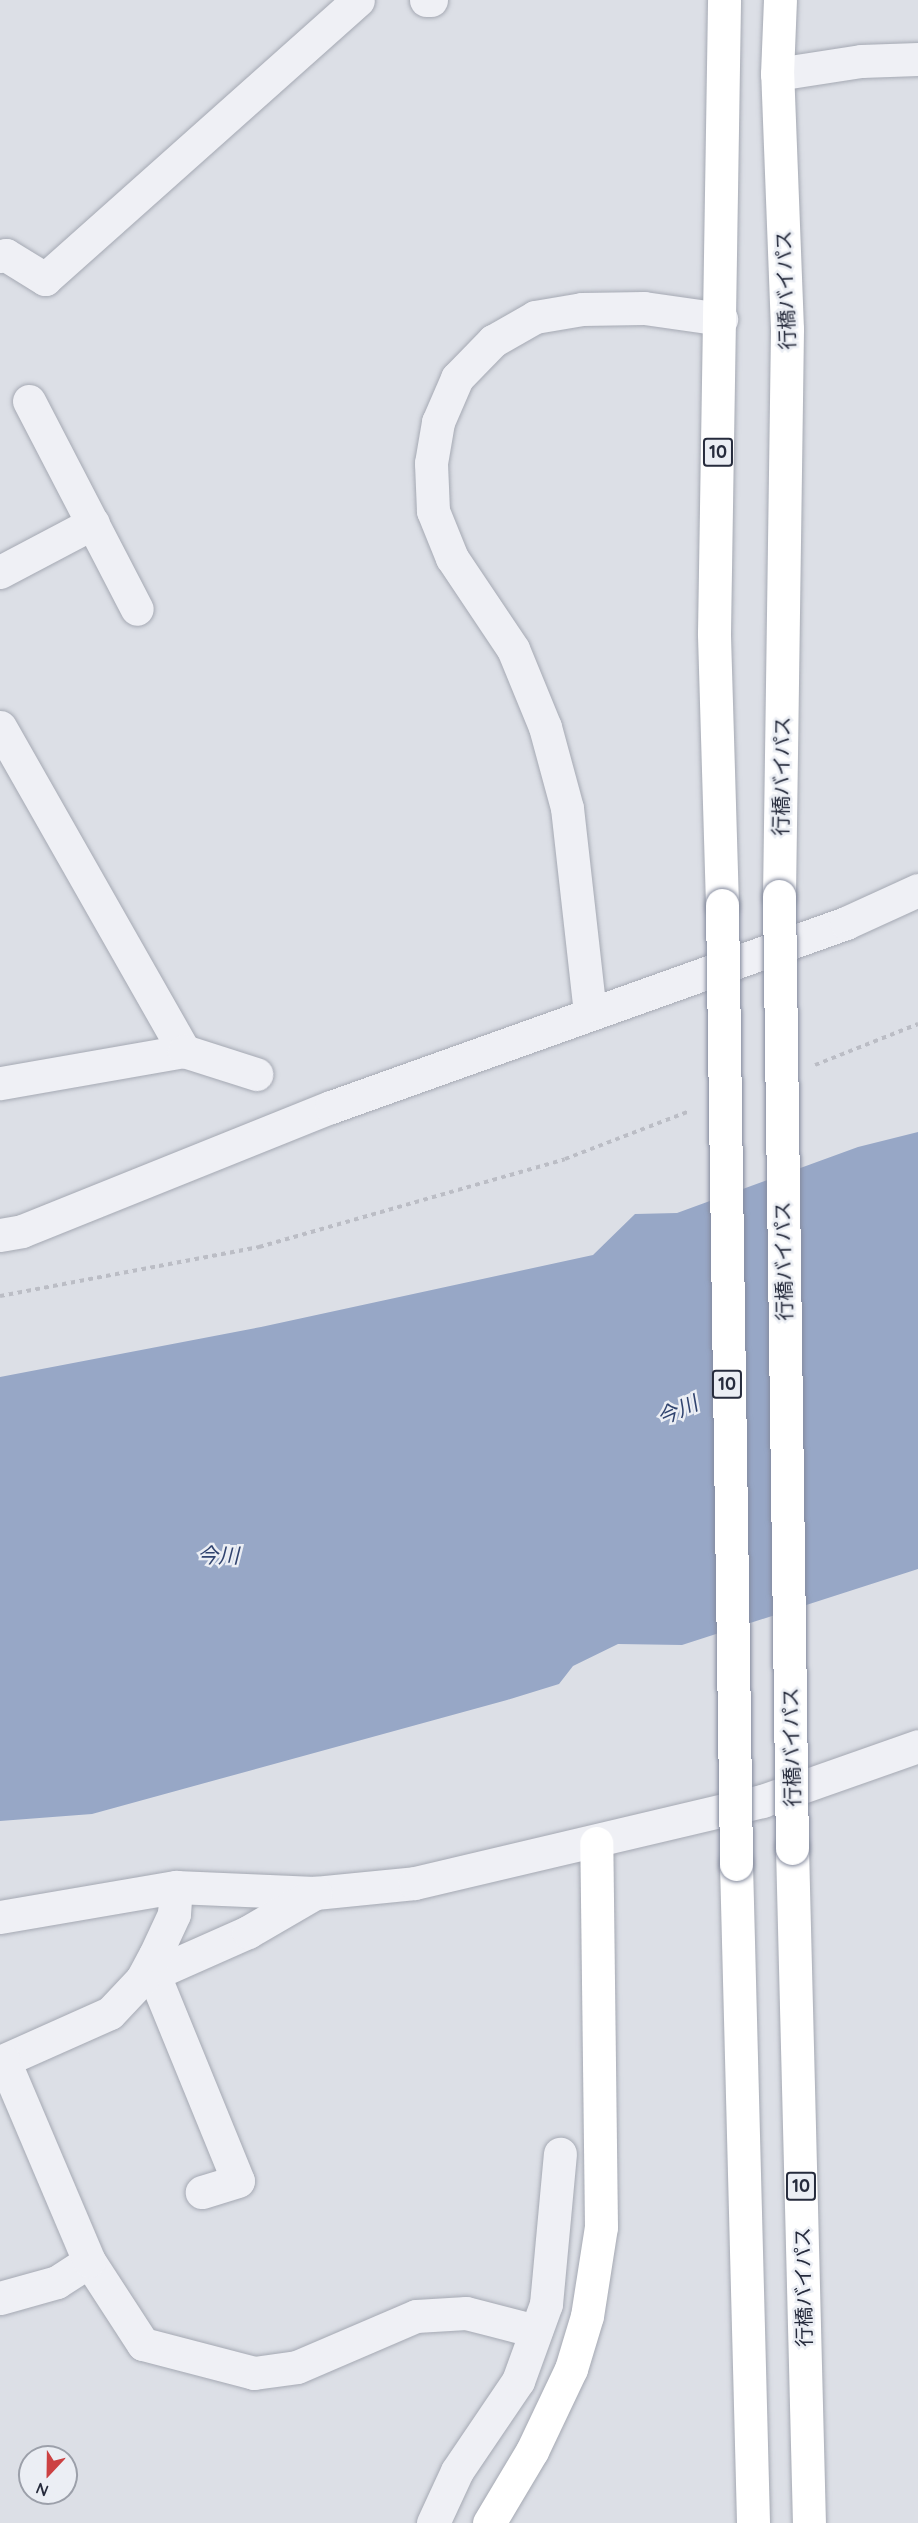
<!DOCTYPE html>
<meta charset="utf-8">
<style>
body{margin:0}
#map{position:relative;width:918px;height:2523px;overflow:hidden;background:#dcdfe6;font-family:Quicksand,"Noto Sans JP",sans-serif}
div>[style]{position:absolute}
.water>*{inset:0;background:#97a7c6}
.path>*{height:4px;margin-top:-2px;transform-origin:0;background:repeating-linear-gradient(90deg,#bbbdc5 0 4.5px,transparent 0 9px)}
.roads{filter:drop-shadow(0 0 2px #a5a9b3) drop-shadow(0 0 2px #a5a9b3)}
.minor>*{height:33px;margin:-16.5px;padding:0 16.5px;transform-origin:16.5px;border-radius:16.5px;background:#eff0f5}
.highway>*{height:33px;margin:-16.5px;padding:0 16.5px;transform-origin:16.5px;border-radius:16.5px;background:#fff}
.bridges{filter:drop-shadow(0 0 2px #848a9d) drop-shadow(0 0 2px #848a9d)}
.highway-bridge>*{height:33px;margin:-16.5px;padding:0 16.5px;transform-origin:16.5px;border-radius:16.5px;background:#fff}
span{translate:-50% -50%;white-space:nowrap;text-align:center;line-height:1.15;-webkit-text-stroke:5px #ebeef4;paint-order:stroke}
.shield-label span{padding:2px 4px;background:#ebeef4;border:2px solid;border-radius:4px;-webkit-text-stroke-width:0}
.shield-label{font-size:18px;color:#262b3c;font-weight:700}
.street-label{font-size:20px;color:#262b3c}
.water-label{font-size:21px;color:#31446f;font-style:italic}
.north{position:absolute;left:18px;top:2445px;width:60px;height:60px;box-sizing:border-box;background:#ebeef4;border:2px solid #9ca0aa;border-radius:50%;rotate:202deg;font-size:16px;font-weight:700;line-height:24px;text-align:center;color:#262b3c}
.north::after{content:'';display:block;margin:auto;width:21px;height:27px;background:#cc4142;clip-path:polygon(50% 0,100% 100%,50% 72%,0 100%)}
</style>
<div id="map">
<div class="water">
<div style="clip-path:polygon(918px 1132px,918px 1569px,682px 1645px,618px 1644px,573px 1666px,559px 1684px,507px 1700px,92px 1814px,0 1821px,0 1377px,261px 1327px,593px 1255px,635px 1214px,677px 1213px,858px 1147px)"></div>
</div>
<div class="path">
<div style="left:815px;top:1065px;width:111px;rotate:-21.7deg"></div>
<div style="left:0;top:1296px;width:264px;rotate:-10.7deg"></div>
<div style="left:259px;top:1247px;width:318px;rotate:-16deg"></div>
<div style="left:565px;top:1159px;width:134px;rotate:-21deg"></div>
</div>
<div class="roads">
<div class="minor">
<div style="left:426px;top:0;width:5px"></div>
<div style="left:777px;top:74px;width:85px;rotate:-8.8deg"></div>
<div style="left:861px;top:61px;width:57px;rotate:-2deg"></div>
<div style="left:0;top:256px;width:6px;rotate:-9deg"></div>
<div style="left:6px;top:255px;width:46px;rotate:31.6deg"></div>
<div style="left:45px;top:279px;width:419px;rotate:-41.7deg"></div>
<div style="left:29px;top:401px;width:234px;rotate:62.6deg"></div>
<div style="left:0;top:572px;width:105px;rotate:-27.8deg"></div>
<div style="left:0;top:727px;width:373px;rotate:60.4deg"></div>
<div style="left:184px;top:1051px;width:187px;rotate:170.1deg"></div>
<div style="left:590px;top:1013px;width:206px;rotate:-96.4deg"></div>
<div style="left:567px;top:808px;width:84px;rotate:-105.2deg"></div>
<div style="left:545px;top:727px;width:84px;rotate:-112.3deg"></div>
<div style="left:513px;top:649px;width:110px;rotate:-123.8deg"></div>
<div style="left:452px;top:558px;width:51px;rotate:-112deg"></div>
<div style="left:433px;top:511px;width:48px;rotate:-92.4deg"></div>
<div style="left:431px;top:463px;width:42px;rotate:-80.3deg"></div>
<div style="left:438px;top:422px;width:48px;rotate:-66.6deg"></div>
<div style="left:457px;top:378px;width:52px;rotate:-45.8deg"></div>
<div style="left:493px;top:341px;width:48px;rotate:-29.7deg"></div>
<div style="left:535px;top:317px;width:48px;rotate:-9.7deg"></div>
<div style="left:582px;top:309px;width:62px;rotate:-0.9deg"></div>
<div style="left:644px;top:308px;width:78px;rotate:8.1deg"></div>
<div style="left:184px;top:1051px;width:76px;rotate:17.7deg"></div>
<div style="left:0;top:1235px;width:22px;rotate:-10deg"></div>
<div style="left:22px;top:1231px;width:333px;rotate:-21.9deg"></div>
<div style="left:331px;top:1107px;width:547px;rotate:-19.66deg"></div>
<div style="left:846px;top:923px;width:79px;rotate:-24.6deg"></div>
<div style="left:0;top:1917px;width:179px;rotate:-9.7deg"></div>
<div style="left:176px;top:1887px;width:139px;rotate:2.5deg"></div>
<div style="left:315px;top:1893px;width:100px;rotate:-5.7deg"></div>
<div style="left:415px;top:1883px;width:357px;rotate:-13.3deg"></div>
<div style="left:762px;top:1801px;width:165px;rotate:-19.4deg"></div>
<div style="left:154px;top:1975px;width:222px;rotate:67.8deg"></div>
<div style="left:238px;top:2181px;width:38px;rotate:163deg"></div>
<div style="left:142px;top:1979px;width:116px;rotate:-23.9deg"></div>
<div style="left:248px;top:1932px;width:78px;rotate:-30.2deg"></div>
<div style="left:0;top:2062px;width:120px;rotate:-24deg"></div>
<div style="left:110px;top:2013px;width:47px;rotate:-46.7deg"></div>
<div style="left:142px;top:1979px;width:27px;rotate:-62deg"></div>
<div style="left:155px;top:1955px;width:45px;rotate:-65.1deg"></div>
<div style="left:174px;top:1914px;width:27px;rotate:-86deg"></div>
<div style="left:89px;top:2261px;width:99px;rotate:57deg"></div>
<div style="left:143px;top:2344px;width:115px;rotate:14.6deg"></div>
<div style="left:254px;top:2373px;width:43px;rotate:-7.9deg"></div>
<div style="left:297px;top:2367px;width:129px;rotate:-23.2deg"></div>
<div style="left:416px;top:2316px;width:50px;rotate:-3.4deg"></div>
<div style="left:466px;top:2313px;width:72px;rotate:14.4deg"></div>
<div style="left:0;top:2298px;width:59px;rotate:-15.7deg"></div>
<div style="left:57px;top:2282px;width:38px;rotate:-33deg"></div>
<div style="left:89px;top:2261px;width:217px;rotate:-113deg"></div>
<div style="left:433px;top:2523px;width:57px;rotate:-65.2deg"></div>
<div style="left:457px;top:2471px;width:109px;rotate:-55.9deg"></div>
<div style="left:518px;top:2381px;width:82px;rotate:-70deg"></div>
<div style="left:546px;top:2304px;width:151px;rotate:-84.7deg"></div>
</div>
<div class="highway">
<div style="left:779px;top:896px;width:567px;rotate:-89.19deg"></div>
<div style="left:787px;top:329px;width:255px;rotate:-92.2deg"></div>
<div style="left:777px;top:74px;width:74px;rotate:-87.7deg"></div>
<div style="left:722px;top:905px;width:272px;rotate:-91.7deg"></div>
<div style="left:714px;top:633px;width:633px;rotate:-89.09deg"></div>
<div style="left:792px;top:1848px;width:675px;rotate:88.56deg"></div>
<div style="left:736px;top:1864px;width:659px;rotate:88.52deg"></div>
<div style="left:489px;top:2523px;width:84px;rotate:-59.2deg"></div>
<div style="left:532px;top:2451px;width:91px;rotate:-64.6deg"></div>
<div style="left:571px;top:2369px;width:55px;rotate:-73.2deg"></div>
<div style="left:587px;top:2316px;width:90px;rotate:-81.1deg"></div>
<div style="left:601px;top:2227px;width:384px;rotate:-90.7deg"></div>
</div>
</div>
<div class="bridges">
<div class="highway-bridge">
<div style="left:779px;top:896px;width:952px;rotate:89.22deg"></div>
<div style="left:722px;top:905px;width:959px;rotate:89.16deg"></div>
</div>
</div>
<div class="shield-label">
<span style="left:718px;top:452px">10</span>
<span style="left:727px;top:1384px">10</span>
<span style="left:801px;top:2186px">10</span>
</div>
<div class="street-label">
<span style="left:785px;top:290px;rotate:-92deg">行橋バイパス</span>
<span style="left:781px;top:776px;rotate:-89deg">行橋バイパス</span>
<span style="left:783px;top:1261px;rotate:-91deg">行橋バイパス</span>
<span style="left:791px;top:1747px;rotate:-91deg">行橋バイパス</span>
<span style="left:803px;top:2287px;rotate:-91deg">行橋バイパス</span>
</div>
<div class="water-label">
<span style="left:677px;top:1410px;rotate:-24deg">今川</span>
<span style="left:218px;top:1555px">今川</span>
</div>
<div class="north">N</div>
</div>
